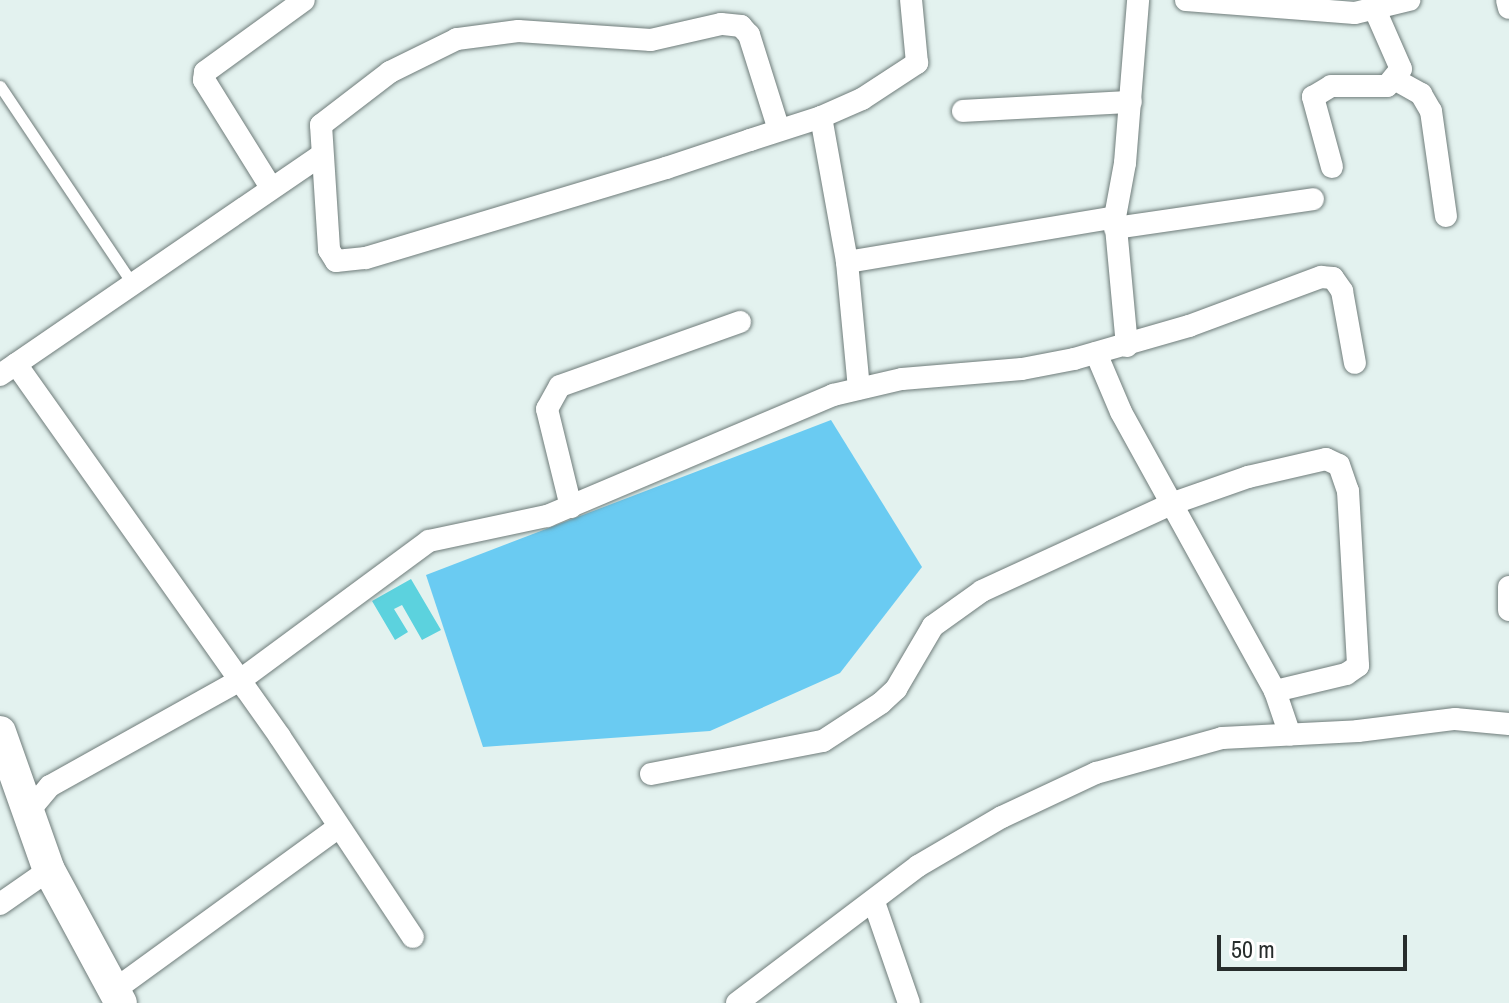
<!DOCTYPE html>
<style>
body{margin:0}
#map{position:relative;width:1509px;height:1003px;overflow:hidden;background:#e3f2ef;font-family:"Archivo Narrow",sans-serif}
div>[style]{position:absolute}
.water>*{inset:0;background:#6acbf2}
.building>*{inset:0;background:#5cd2de}
.roads{filter:drop-shadow(0 0 2px #6f7c7a) drop-shadow(0 0 2px #6f7c7a)}
.lane>*{height:11px;margin:-5.5px;padding:0 5.5px;transform-origin:5.5px;border-radius:5.5px;background:#fff}
.street>*{height:22px;margin:-11px;padding:0 11px;transform-origin:11px;border-radius:11px;background:#fff}
.secondary>*{height:32px;margin:-16px;padding:0 16px;transform-origin:16px;border-radius:16px;background:#fff}
span{translate:-50% -50%;white-space:nowrap;text-align:center;line-height:1.15;-webkit-text-stroke:8px #fff;paint-order:stroke}
.scale{position:absolute;left:1217px;top:935px;width:190px;height:36px;box-sizing:border-box;border:4px solid #272d2c;border-top:0;padding-left:10px;font-size:24px;line-height:28px;white-space:nowrap;color:#272d2c;-webkit-text-stroke:6px #fff;paint-order:stroke}
</style>
<div id="map">
<div class="water">
<div style="clip-path:polygon(831px 420px,922px 567px,840px 673px,710px 731px,483px 747px,426px 575px)"></div>
</div>
<div class="building">
<div style="clip-path:polygon(411px 579px,441px 630px,422px 640px,402px 605px,394px 609px,408px 632px,395px 640px,372px 601px)"></div>
</div>
<div class="roads">
<div class="lane">
<div style="left:0;top:86px;width:237px;rotate:56.2deg"></div>
</div>
<div class="street">
<div style="left:1186px;top:0;width:169px;rotate:4.4deg"></div>
<div style="left:1355px;top:13px;width:56px;rotate:-13.5deg"></div>
<div style="left:1507px;top:0;width:8px;rotate:76deg"></div>
<div style="left:1396px;top:80px;width:29px;rotate:29deg"></div>
<div style="left:1421px;top:94px;width:20px;rotate:60deg"></div>
<div style="left:1431px;top:111px;width:106px;rotate:81.9deg"></div>
<div style="left:963px;top:111px;width:168px;rotate:-3.1deg"></div>
<div style="left:821px;top:117px;width:147px;rotate:79.8deg"></div>
<div style="left:847px;top:262px;width:127px;rotate:84.6deg"></div>
<div style="left:779px;top:130px;width:100px;rotate:-107.5deg"></div>
<div style="left:749px;top:35px;width:12px;rotate:-132deg"></div>
<div style="left:741px;top:26px;width:20px;rotate:-174deg"></div>
<div style="left:721px;top:24px;width:72px;rotate:167.1deg"></div>
<div style="left:651px;top:40px;width:133px;rotate:-176.1deg"></div>
<div style="left:518px;top:31px;width:62px;rotate:172.5deg"></div>
<div style="left:457px;top:39px;width:75px;rotate:153.8deg"></div>
<div style="left:390px;top:72px;width:87px;rotate:142.5deg"></div>
<div style="left:321px;top:125px;width:125px;rotate:86.3deg"></div>
<div style="left:329px;top:250px;width:13px;rotate:58deg"></div>
<div style="left:336px;top:261px;width:30px;rotate:-6deg"></div>
<div style="left:366px;top:258px;width:313px;rotate:-16.7deg"></div>
<div style="left:666px;top:168px;width:89px;rotate:-18.4deg"></div>
<div style="left:750px;top:140px;width:75px;rotate:-17.9deg"></div>
<div style="left:821px;top:117px;width:45px;rotate:-23.7deg"></div>
<div style="left:862px;top:99px;width:66px;rotate:-33.2deg"></div>
<div style="left:917px;top:63px;width:63px;rotate:-95.4deg"></div>
<div style="left:1332px;top:167px;width:73px;rotate:-105.2deg"></div>
<div style="left:1313px;top:97px;width:21px;rotate:-31deg"></div>
<div style="left:1331px;top:86px;width:56px"></div>
<div style="left:1387px;top:86px;width:22px;rotate:-51deg"></div>
<div style="left:1401px;top:69px;width:62px;rotate:-113.7deg"></div>
<div style="left:270px;top:186px;width:125px;rotate:-121.9deg"></div>
<div style="left:204px;top:80px;width:8px;rotate:-83deg"></div>
<div style="left:205px;top:72px;width:122px;rotate:-36deg"></div>
<div style="left:1115px;top:228px;width:200px;rotate:-8.3deg"></div>
<div style="left:847px;top:262px;width:272px;rotate:-9.5deg"></div>
<div style="left:1127px;top:346px;width:130px;rotate:-95.3deg"></div>
<div style="left:1115px;top:217px;width:55px;rotate:-79.5deg"></div>
<div style="left:1125px;top:163px;width:164px;rotate:-85.4deg"></div>
<div style="left:1096px;top:353px;width:64px;rotate:67deg"></div>
<div style="left:1121px;top:412px;width:319px;rotate:61.1deg"></div>
<div style="left:1275px;top:691px;width:46px;rotate:71.2deg"></div>
<div style="left:16px;top:364px;width:457px;rotate:54.7deg"></div>
<div style="left:280px;top:737px;width:240px;rotate:56.4deg"></div>
<div style="left:0;top:375px;width:389px;rotate:-34.4deg"></div>
<div style="left:571px;top:507px;width:101px;rotate:-103.8deg"></div>
<div style="left:547px;top:409px;width:26px;rotate:-61deg"></div>
<div style="left:560px;top:386px;width:191px;rotate:-19.6deg"></div>
<div style="left:1509px;top:587px;width:23px;rotate:90deg"></div>
<div style="left:651px;top:774px;width:175px;rotate:-10.9deg"></div>
<div style="left:823px;top:741px;width:69px;rotate:-33.2deg"></div>
<div style="left:881px;top:703px;width:21px;rotate:-43deg"></div>
<div style="left:896px;top:689px;width:73px;rotate:-59.6deg"></div>
<div style="left:933px;top:626px;width:60px;rotate:-35.5deg"></div>
<div style="left:982px;top:591px;width:208px;rotate:-24.7deg"></div>
<div style="left:1171px;top:504px;width:82px;rotate:-19.3deg"></div>
<div style="left:1248px;top:477px;width:80px;rotate:-13deg"></div>
<div style="left:1326px;top:459px;width:14px;rotate:25deg"></div>
<div style="left:1339px;top:465px;width:28px;rotate:71deg"></div>
<div style="left:1348px;top:491px;width:175px;rotate:86.7deg"></div>
<div style="left:1358px;top:666px;width:14px;rotate:146deg"></div>
<div style="left:1346px;top:674px;width:73px;rotate:166.5deg"></div>
<div style="left:28px;top:812px;width:34px;rotate:-50deg"></div>
<div style="left:50px;top:786px;width:216px;rotate:-29.1deg"></div>
<div style="left:239px;top:681px;width:236px;rotate:-36.4deg"></div>
<div style="left:429px;top:541px;width:121px;rotate:-12deg"></div>
<div style="left:547px;top:516px;width:311px;rotate:-22.9deg"></div>
<div style="left:833px;top:395px;width:71px;rotate:-13.1deg"></div>
<div style="left:902px;top:379px;width:120px;rotate:-4.8deg"></div>
<div style="left:1022px;top:369px;width:53px;rotate:-10.9deg"></div>
<div style="left:1074px;top:359px;width:120px;rotate:-16deg"></div>
<div style="left:1189px;top:326px;width:141px;rotate:-20.4deg"></div>
<div style="left:1321px;top:277px;width:12px;rotate:5deg"></div>
<div style="left:1333px;top:278px;width:16px;rotate:55deg"></div>
<div style="left:1342px;top:291px;width:73px;rotate:79.8deg"></div>
<div style="left:874px;top:902px;width:107px;rotate:70.9deg"></div>
<div style="left:0;top:904px;width:60px;rotate:-34.8deg"></div>
<div style="left:113px;top:991px;width:279px;rotate:-36deg"></div>
<div style="left:737px;top:1003px;width:227px;rotate:-37.1deg"></div>
<div style="left:918px;top:866px;width:97px;rotate:-30.3deg"></div>
<div style="left:1002px;top:817px;width:104px;rotate:-25.1deg"></div>
<div style="left:1096px;top:773px;width:131px;rotate:-15.5deg"></div>
<div style="left:1222px;top:738px;width:136px;rotate:-2.9deg"></div>
<div style="left:1358px;top:731px;width:98px;rotate:-7.1deg"></div>
<div style="left:1455px;top:719px;width:54px;rotate:5.3deg"></div>
</div>
<div class="secondary">
<div style="left:0;top:732px;width:146px;rotate:70.5deg"></div>
<div style="left:49px;top:870px;width:151px;rotate:61.6deg"></div>
</div>
</div>
<div class="scale">50 m</div>
</div>
